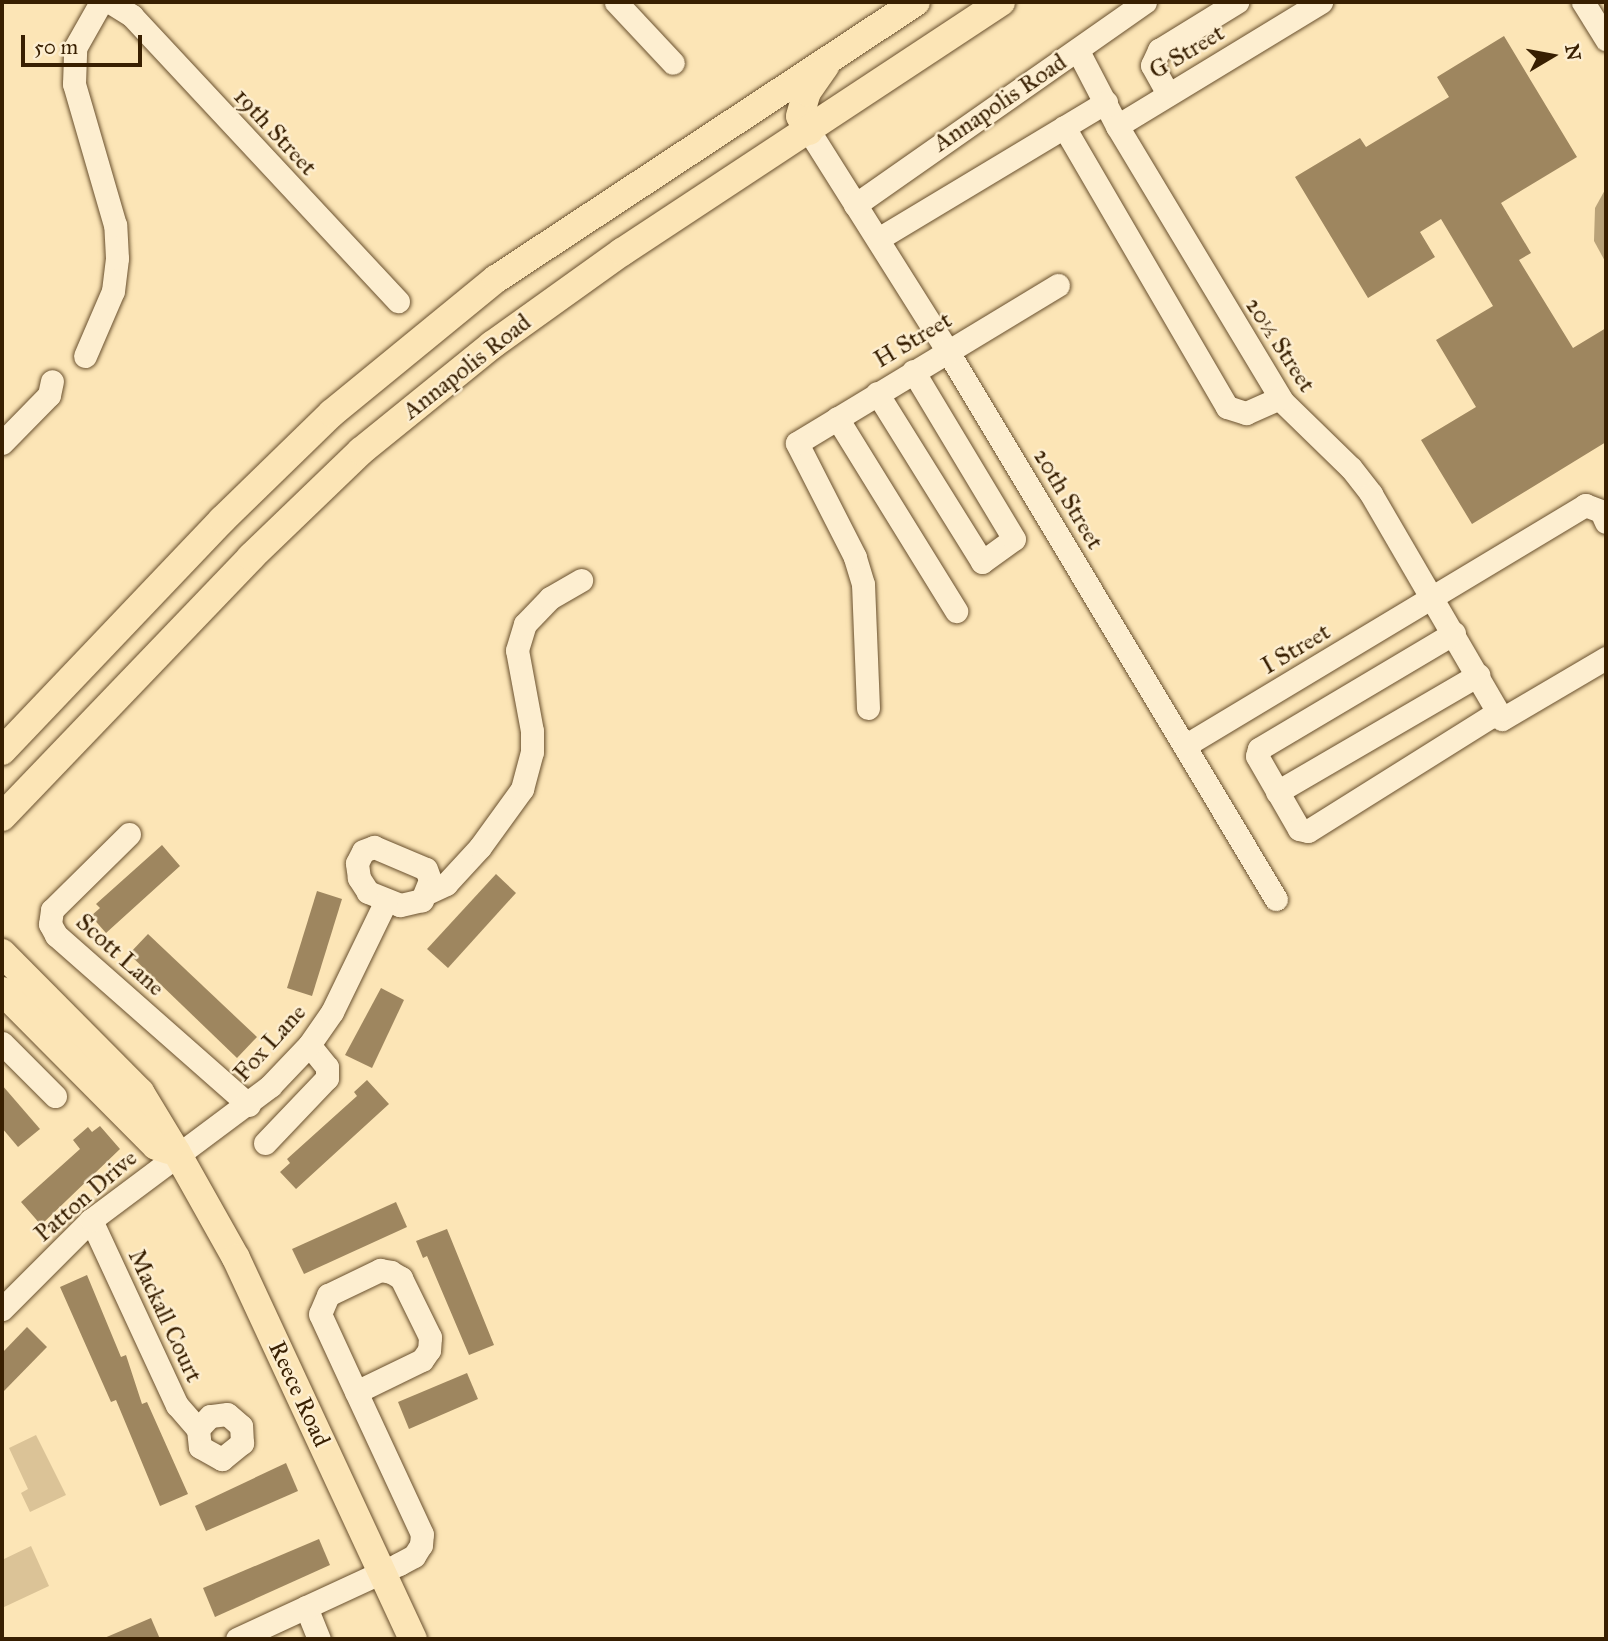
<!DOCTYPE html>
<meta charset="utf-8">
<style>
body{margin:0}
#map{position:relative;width:1608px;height:1641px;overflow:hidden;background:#fce5b6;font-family:"IM FELL Great Primer",serif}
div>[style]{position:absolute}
.green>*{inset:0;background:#dbc397}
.water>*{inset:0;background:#b9a278}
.building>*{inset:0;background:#9e865f}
.roads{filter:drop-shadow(0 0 2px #69502e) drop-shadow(0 0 2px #69502e)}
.minor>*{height:23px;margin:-11.5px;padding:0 11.5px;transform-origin:11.5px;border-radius:11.5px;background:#fdeed0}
.major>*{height:28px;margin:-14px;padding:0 14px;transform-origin:14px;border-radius:14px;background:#fce5b6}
span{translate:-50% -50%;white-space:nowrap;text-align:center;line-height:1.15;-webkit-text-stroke:5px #fdeed0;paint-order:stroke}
.street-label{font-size:24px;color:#381f01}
.frame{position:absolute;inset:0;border:4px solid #381f01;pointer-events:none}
.north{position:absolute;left:1517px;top:21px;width:70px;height:70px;-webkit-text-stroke:5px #fdeed0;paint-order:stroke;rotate:80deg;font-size:19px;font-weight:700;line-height:28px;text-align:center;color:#381f01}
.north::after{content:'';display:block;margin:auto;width:24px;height:32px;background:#381f01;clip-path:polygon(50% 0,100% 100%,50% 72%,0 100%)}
.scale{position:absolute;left:21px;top:35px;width:121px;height:32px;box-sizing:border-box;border:4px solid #381f01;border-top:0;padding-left:9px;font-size:21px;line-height:24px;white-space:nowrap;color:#381f01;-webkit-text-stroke:5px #fdeed0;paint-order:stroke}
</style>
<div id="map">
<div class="green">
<div style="clip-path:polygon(36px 1435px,66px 1495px,30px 1512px,21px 1493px,28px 1489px,9px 1448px)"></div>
<div style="clip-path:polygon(31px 1546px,49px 1586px,2px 1608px,2px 1560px)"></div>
</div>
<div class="water">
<div style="clip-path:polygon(1606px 188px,1606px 263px,1594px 241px,1595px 208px)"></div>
</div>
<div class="building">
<div style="clip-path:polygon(1504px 36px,1577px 157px,1501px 203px,1531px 253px,1519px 260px,1573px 348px,1606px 328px,1606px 442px,1472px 524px,1421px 440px,1476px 407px,1436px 340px,1493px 306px,1441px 219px,1420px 232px,1435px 257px,1368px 298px,1295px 177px,1360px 138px,1366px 147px,1449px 97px,1437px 77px)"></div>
<div style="clip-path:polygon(162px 845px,180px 866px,106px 933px,91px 916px,100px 908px,96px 904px)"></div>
<div style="clip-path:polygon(496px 874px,516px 893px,448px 968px,427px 949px)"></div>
<div style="clip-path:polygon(317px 891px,342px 899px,312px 996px,287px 988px)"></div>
<div style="clip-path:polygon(148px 934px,257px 1037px,237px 1058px,129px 954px)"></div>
<div style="clip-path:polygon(381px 988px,404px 1000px,372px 1068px,345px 1055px)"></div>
<div style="clip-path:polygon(367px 1080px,389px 1104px,296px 1189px,280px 1172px,290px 1163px,287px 1159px,357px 1096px,354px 1092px)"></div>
<div style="clip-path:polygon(2px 1085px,40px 1129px,18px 1147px,2px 1128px)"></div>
<div style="clip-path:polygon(100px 1126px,120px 1149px,41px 1225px,21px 1202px,80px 1149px,73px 1140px,88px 1127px,92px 1132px)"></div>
<div style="clip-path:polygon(396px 1202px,407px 1227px,304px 1274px,292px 1249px)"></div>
<div style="clip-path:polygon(447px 1229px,494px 1345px,469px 1355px,427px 1256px,423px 1258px,416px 1241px)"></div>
<div style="clip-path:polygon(87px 1275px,121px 1357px,126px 1355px,142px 1404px,147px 1402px,188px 1494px,160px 1506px,116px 1400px,111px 1402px,60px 1287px)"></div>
<div style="clip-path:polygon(27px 1327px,47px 1347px,2px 1393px,2px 1353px)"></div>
<div style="clip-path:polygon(467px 1373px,478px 1399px,409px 1429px,398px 1402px)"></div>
<div style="clip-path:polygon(286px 1463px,298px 1491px,206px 1531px,195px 1506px)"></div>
<div style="clip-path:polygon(319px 1539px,330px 1565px,215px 1617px,203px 1588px)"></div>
<div style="clip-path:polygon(151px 1618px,160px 1639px,102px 1639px)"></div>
</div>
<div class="roads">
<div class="minor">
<div style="left:110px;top:2px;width:26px;rotate:32deg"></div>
<div style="left:132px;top:16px;width:390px;rotate:47deg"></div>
<div style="left:616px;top:2px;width:83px;rotate:46.9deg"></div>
<div style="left:1583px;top:2px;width:44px;rotate:58.1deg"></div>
<div style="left:1078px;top:51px;width:85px;rotate:62.5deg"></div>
<div style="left:1117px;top:126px;width:321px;rotate:59deg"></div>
<div style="left:1282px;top:401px;width:96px;rotate:44.2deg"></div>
<div style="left:1351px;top:468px;width:33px;rotate:52deg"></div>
<div style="left:1371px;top:494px;width:260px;rotate:59.8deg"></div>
<div style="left:1502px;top:719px;width:121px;rotate:-30.4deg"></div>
<div style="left:1168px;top:94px;width:33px;rotate:-119deg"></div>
<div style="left:1152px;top:65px;width:17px;rotate:-65deg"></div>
<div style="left:1159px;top:50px;width:92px;rotate:-31.6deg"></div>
<div style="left:1117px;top:126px;width:239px;rotate:-31.3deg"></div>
<div style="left:1064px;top:127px;width:324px;rotate:59.8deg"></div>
<div style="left:1227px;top:407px;width:20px;rotate:18deg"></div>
<div style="left:1246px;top:413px;width:37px;rotate:-24deg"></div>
<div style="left:809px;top:131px;width:259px;rotate:57.8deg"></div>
<div style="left:947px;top:350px;width:640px;rotate:59.07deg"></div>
<div style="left:855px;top:205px;width:354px;rotate:-35deg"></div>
<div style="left:878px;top:239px;width:266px;rotate:-31deg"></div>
<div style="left:85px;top:356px;width:71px;rotate:-66.7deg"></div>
<div style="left:113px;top:291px;width:33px;rotate:-83deg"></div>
<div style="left:117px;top:258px;width:33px;rotate:-93deg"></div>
<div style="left:115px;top:225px;width:147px;rotate:-106.2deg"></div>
<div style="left:74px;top:84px;width:36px;rotate:-88deg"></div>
<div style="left:75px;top:48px;width:53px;rotate:-60.5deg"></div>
<div style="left:877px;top:393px;width:199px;rotate:58.1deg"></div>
<div style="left:982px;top:562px;width:39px;rotate:-36deg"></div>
<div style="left:1014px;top:539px;width:196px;rotate:-121deg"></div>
<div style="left:837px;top:418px;width:227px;rotate:58.3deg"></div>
<div style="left:2px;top:443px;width:67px;rotate:-45.6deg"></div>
<div style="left:49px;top:395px;width:14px;rotate:-78deg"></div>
<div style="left:1454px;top:633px;width:227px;rotate:149.3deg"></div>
<div style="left:1259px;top:749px;width:7px;rotate:106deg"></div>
<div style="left:1257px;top:756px;width:84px;rotate:60.1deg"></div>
<div style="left:1299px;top:829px;width:9px;rotate:13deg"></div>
<div style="left:1308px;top:831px;width:224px;rotate:-32.1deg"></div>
<div style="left:868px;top:708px;width:124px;rotate:-92.3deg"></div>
<div style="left:863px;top:584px;width:28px;rotate:-107deg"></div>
<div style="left:855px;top:557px;width:128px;rotate:-117deg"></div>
<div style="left:797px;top:443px;width:305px;rotate:-31.2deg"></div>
<div style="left:1186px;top:745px;width:466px;rotate:-31deg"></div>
<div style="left:1585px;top:505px;width:17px;rotate:21deg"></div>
<div style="left:1601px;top:511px;width:12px;rotate:66deg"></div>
<div style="left:1277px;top:792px;width:233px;rotate:-30.2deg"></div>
<div style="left:129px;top:834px;width:108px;rotate:135.4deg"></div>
<div style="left:52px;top:910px;width:14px;rotate:98deg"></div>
<div style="left:50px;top:924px;width:13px;rotate:61deg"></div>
<div style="left:56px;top:935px;width:257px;rotate:41.4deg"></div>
<div style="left:374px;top:847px;width:56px;rotate:22.9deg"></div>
<div style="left:426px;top:869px;width:12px;rotate:70deg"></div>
<div style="left:430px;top:880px;width:22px;rotate:112deg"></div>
<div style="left:422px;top:900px;width:23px;rotate:167deg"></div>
<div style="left:400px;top:905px;width:35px;rotate:-158deg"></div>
<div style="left:368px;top:892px;width:17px;rotate:-123deg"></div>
<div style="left:359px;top:878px;width:15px;rotate:-98deg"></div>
<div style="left:357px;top:863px;width:13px;rotate:-63deg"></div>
<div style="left:363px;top:851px;width:12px;rotate:-20deg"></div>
<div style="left:429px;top:892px;width:19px;rotate:-25deg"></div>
<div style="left:446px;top:884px;width:50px;rotate:-47.4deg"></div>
<div style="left:480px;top:847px;width:72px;rotate:-54.1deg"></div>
<div style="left:522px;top:789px;width:38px;rotate:-75deg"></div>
<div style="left:532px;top:752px;width:21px;rotate:-90deg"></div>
<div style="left:532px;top:731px;width:82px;rotate:-100.5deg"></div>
<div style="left:517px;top:650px;width:27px;rotate:-73deg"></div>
<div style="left:525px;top:624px;width:36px;rotate:-46deg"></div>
<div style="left:550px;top:598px;width:36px;rotate:-30deg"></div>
<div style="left:2px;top:1043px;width:75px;rotate:45deg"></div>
<div style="left:265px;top:1143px;width:90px;rotate:-46.4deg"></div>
<div style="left:327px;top:1078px;width:11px;rotate:-90deg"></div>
<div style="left:327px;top:1067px;width:28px;rotate:-129deg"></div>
<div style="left:91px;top:1220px;width:204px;rotate:65.1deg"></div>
<div style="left:177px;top:1405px;width:32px;rotate:49deg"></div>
<div style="left:198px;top:1429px;width:18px;rotate:84deg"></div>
<div style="left:200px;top:1447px;width:25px;rotate:29deg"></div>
<div style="left:222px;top:1459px;width:26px;rotate:-39deg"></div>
<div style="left:242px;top:1443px;width:17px;rotate:-93deg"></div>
<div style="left:241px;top:1426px;width:18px;rotate:-139deg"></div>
<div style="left:227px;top:1414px;width:17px;rotate:173deg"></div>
<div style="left:210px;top:1416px;width:18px;rotate:133deg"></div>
<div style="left:2px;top:1309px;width:126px;rotate:-45deg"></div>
<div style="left:91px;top:1220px;width:224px;rotate:-36.8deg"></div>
<div style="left:270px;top:1086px;width:57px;rotate:-46.4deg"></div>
<div style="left:309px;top:1045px;width:40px;rotate:-55.1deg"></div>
<div style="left:332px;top:1012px;width:123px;rotate:-64.1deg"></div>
<div style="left:306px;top:1607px;width:35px;rotate:68deg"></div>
<div style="left:237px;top:1639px;width:179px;rotate:-24.8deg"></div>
<div style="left:399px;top:1564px;width:17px;rotate:-28deg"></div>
<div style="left:414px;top:1556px;width:13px;rotate:-58deg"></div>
<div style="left:421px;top:1545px;width:11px;rotate:-85deg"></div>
<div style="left:422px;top:1534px;width:157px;rotate:-114.9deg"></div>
<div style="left:356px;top:1392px;width:86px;rotate:-114.8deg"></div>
<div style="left:320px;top:1314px;width:21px;rotate:-67deg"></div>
<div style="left:328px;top:1295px;width:58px;rotate:-25.7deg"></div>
<div style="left:380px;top:1270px;width:11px;rotate:10deg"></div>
<div style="left:391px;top:1272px;width:12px;rotate:31deg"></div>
<div style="left:401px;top:1278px;width:66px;rotate:63.8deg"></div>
<div style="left:430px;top:1337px;width:13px;rotate:94deg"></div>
<div style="left:429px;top:1350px;width:12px;rotate:125deg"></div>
<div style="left:422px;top:1360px;width:73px;rotate:154.1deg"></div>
</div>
<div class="major">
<div style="left:809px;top:131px;width:17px;rotate:-121deg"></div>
<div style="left:800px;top:116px;width:25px;rotate:-74deg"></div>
<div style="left:807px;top:92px;width:32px;rotate:-55deg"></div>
<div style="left:2px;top:751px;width:319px;rotate:-46.4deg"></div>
<div style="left:222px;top:520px;width:153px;rotate:-44.2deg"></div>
<div style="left:332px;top:413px;width:212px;rotate:-39.3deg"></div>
<div style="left:496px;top:279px;width:503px;rotate:-33.41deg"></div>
<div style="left:2px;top:817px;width:360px;rotate:-46.2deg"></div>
<div style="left:251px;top:557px;width:153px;rotate:-43.9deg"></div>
<div style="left:361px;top:451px;width:169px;rotate:-39deg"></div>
<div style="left:492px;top:345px;width:160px;rotate:-35.6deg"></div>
<div style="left:622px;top:252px;width:454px;rotate:-33.4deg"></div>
<div style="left:2px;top:953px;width:196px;rotate:45.2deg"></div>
<div style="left:140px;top:1092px;width:71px;rotate:58.8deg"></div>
<div style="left:177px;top:1153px;width:120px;rotate:60.7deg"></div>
<div style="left:236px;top:1258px;width:420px;rotate:65.1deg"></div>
<div style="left:2px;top:991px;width:218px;rotate:45.2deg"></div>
<div style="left:156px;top:1146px;width:13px;rotate:18deg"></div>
</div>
</div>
<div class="street-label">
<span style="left:1187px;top:52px;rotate:-31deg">G Street</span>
<span style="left:1000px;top:103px;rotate:-34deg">Annapolis Road</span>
<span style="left:275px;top:132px;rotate:47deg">19th Street</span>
<span style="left:913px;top:340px;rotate:-31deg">H Street</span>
<span style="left:1280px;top:345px;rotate:57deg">20½ Street</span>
<span style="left:467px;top:367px;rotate:-38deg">Annapolis Road</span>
<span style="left:1068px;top:499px;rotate:59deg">20th Street</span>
<span style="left:1296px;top:649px;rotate:-31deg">I Street</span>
<span style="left:120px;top:955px;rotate:42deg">Scott Lane</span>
<span style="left:270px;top:1043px;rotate:-48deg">Fox Lane</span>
<span style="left:86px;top:1196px;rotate:-41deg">Patton Drive</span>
<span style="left:165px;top:1316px;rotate:65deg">Mackall Court</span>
<span style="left:299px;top:1394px;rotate:65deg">Reece Road</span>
</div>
<div class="frame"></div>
<div class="north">N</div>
<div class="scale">50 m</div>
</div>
